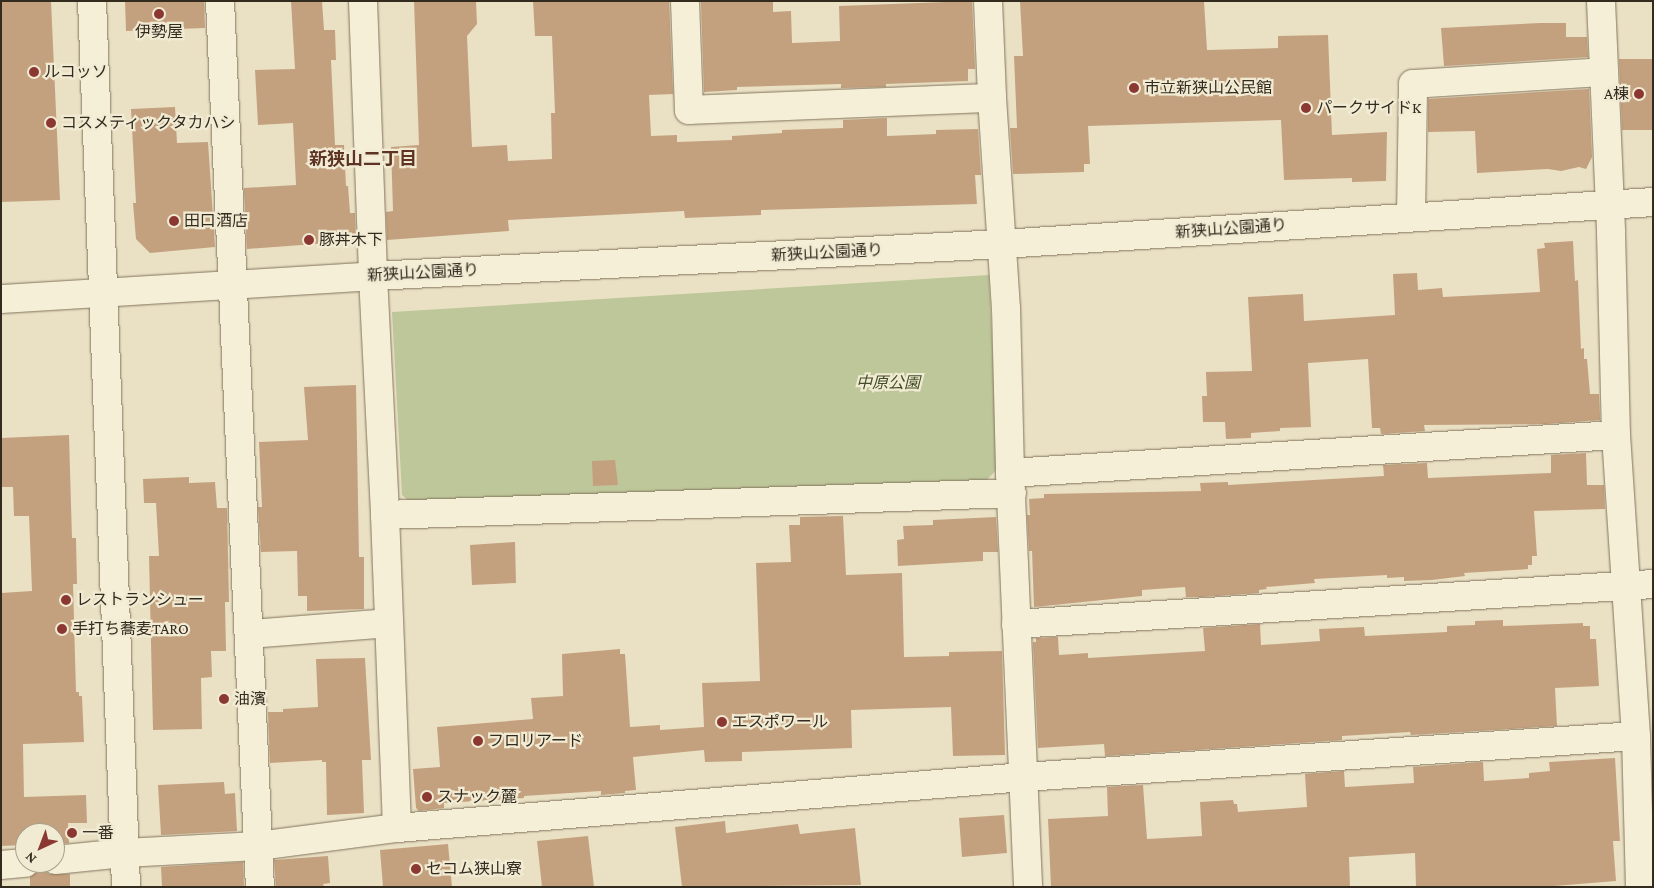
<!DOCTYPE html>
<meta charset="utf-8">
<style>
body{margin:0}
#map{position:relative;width:1654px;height:888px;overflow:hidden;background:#eae1c5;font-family:"Crimson Pro","Noto Sans JP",serif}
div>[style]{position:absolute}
.green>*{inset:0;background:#bec79a}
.building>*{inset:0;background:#c4a17e}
.roads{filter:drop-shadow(0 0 1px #83745d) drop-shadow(0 0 1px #83745d)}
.minor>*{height:28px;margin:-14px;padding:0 14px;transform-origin:14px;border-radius:14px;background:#f5efd7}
.tertiary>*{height:28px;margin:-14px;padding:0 14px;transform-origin:14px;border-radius:14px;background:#f5efd7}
.dots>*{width:14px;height:14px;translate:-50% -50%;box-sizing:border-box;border:2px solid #f2ebd4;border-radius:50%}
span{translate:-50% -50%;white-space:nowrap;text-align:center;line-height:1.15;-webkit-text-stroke:4.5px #f2ebd4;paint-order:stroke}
.poi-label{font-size:16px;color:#342b1f}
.left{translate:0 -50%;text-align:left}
.right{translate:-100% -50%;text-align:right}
.street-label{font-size:16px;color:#342b1f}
.park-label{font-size:16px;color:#424f28;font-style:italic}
.neighbourhood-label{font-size:18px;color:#5d3323;font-weight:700}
.frame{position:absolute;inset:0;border:2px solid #342b1f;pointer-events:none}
.north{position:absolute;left:15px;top:823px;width:50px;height:50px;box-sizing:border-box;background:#f2ebd4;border:1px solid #a69e8c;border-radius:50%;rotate:223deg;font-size:14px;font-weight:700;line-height:20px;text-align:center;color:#342b1f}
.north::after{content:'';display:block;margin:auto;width:18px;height:22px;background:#8c3832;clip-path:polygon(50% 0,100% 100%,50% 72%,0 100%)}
</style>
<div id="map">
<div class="green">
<div style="clip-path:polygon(989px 275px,998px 468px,985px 482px,410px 502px,402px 495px,392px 312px)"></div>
</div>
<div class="building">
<div style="clip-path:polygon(1px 1px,51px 1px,60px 200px,1px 202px)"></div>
<div style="clip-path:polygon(125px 1px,204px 1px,205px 28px,126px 31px)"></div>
<div style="clip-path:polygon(291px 1px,322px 1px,324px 30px,335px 30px,336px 60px,331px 60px,335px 145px,344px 145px,346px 186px,348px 186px,350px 213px,355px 213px,356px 241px,247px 249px,244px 188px,296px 185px,293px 123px,258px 125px,255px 70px,295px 69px)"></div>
<div style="clip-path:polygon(414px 1px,476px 1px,477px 24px,467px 36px,472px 147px,507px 145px,508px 161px,552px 159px,551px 113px,555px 113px,552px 36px,535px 36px,533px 1px,669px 1px,673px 94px,649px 95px,651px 136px,677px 135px,677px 142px,732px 140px,732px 136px,782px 133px,782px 130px,843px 128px,843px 120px,887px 118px,887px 136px,936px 134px,936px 130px,978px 129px,981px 175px,975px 175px,977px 204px,761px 210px,761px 215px,709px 217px,685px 218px,684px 211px,508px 220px,509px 231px,387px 240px,386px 212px,393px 211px,391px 147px,419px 145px)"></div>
<div style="clip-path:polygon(773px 1px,773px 12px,791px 11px,792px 43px,840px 41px,839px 6px,972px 1px,975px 69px,968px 69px,968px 81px,886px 84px,886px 87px,841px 88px,841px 84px,737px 87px,737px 90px,704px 92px,701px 2px)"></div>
<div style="clip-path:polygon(1020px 1px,1204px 1px,1207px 50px,1278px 48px,1278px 36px,1328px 35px,1332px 135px,1387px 132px,1386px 181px,1352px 182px,1352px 178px,1284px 180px,1281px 120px,1088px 126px,1090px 164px,1084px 164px,1084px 172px,1013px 174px,1010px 128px,1017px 128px,1014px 56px,1023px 56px)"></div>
<div style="clip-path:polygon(1541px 23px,1566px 23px,1566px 37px,1587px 37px,1588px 57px,1444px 66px,1441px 28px)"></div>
<div style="clip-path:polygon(1619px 59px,1653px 59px,1653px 130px,1622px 130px)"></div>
<div style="clip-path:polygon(1589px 89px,1592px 157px,1586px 169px,1579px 167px,1561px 171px,1548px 169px,1477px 173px,1475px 131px,1428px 132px,1428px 99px)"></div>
<div style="clip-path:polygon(175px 107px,177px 143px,208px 142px,215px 247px,150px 253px,136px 239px,133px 203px,136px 203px,131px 109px)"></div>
<div style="clip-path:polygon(1573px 241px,1575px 281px,1578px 280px,1581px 349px,1584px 348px,1584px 359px,1587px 359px,1590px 394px,1599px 394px,1600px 420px,1546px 424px,1424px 425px,1425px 431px,1381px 434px,1380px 428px,1372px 428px,1368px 359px,1308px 363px,1311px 427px,1280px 428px,1280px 431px,1251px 433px,1251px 438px,1226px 439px,1225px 422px,1203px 422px,1202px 396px,1207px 396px,1206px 372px,1252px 371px,1248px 297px,1303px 294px,1304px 321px,1395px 315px,1393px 274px,1417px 273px,1418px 290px,1442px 288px,1443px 297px,1540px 292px,1537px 249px,1545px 248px,1544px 243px)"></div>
<div style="clip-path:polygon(356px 385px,359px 557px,364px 557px,364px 609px,307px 611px,307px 596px,298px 596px,297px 551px,261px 552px,258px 507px,262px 507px,259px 442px,308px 440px,304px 387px)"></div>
<div style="clip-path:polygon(69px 435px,72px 538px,76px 538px,77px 584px,73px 584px,76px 692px,79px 692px,79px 696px,82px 696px,84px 742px,23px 744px,24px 797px,86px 795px,87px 823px,68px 823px,69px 843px,55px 844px,55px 833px,25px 833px,25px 845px,1px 846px,1px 593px,32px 591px,29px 516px,14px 516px,13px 487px,1px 487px,1px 438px)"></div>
<div style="clip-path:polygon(1586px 453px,1587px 485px,1604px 485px,1605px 509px,1534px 511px,1537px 556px,1532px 556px,1532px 565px,1528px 565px,1528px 569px,1464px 573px,1465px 576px,1432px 580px,1404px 581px,1404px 577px,1387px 578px,1387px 575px,1314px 579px,1315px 583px,1266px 587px,1267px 589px,1259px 590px,1259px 593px,1201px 597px,1186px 597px,1185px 587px,1142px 590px,1142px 596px,1034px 607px,1032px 551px,1029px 551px,1027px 515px,1030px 515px,1029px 499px,1044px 498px,1044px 494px,1201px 491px,1200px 483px,1228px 482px,1228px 485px,1384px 476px,1383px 465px,1427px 463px,1428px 478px,1551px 473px,1551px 455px)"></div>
<div style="clip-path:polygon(615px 460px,618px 485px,593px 486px,592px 461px)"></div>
<div style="clip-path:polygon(189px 477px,189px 483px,215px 482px,217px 508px,227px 508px,229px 602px,225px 602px,226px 651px,211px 651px,212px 677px,201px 678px,202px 729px,153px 730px,149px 556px,159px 556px,156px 503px,144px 503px,143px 479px)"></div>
<div style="clip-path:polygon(843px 516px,846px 575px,902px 573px,904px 657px,949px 656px,949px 652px,1002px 651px,1005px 755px,953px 756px,951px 707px,851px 710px,852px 748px,742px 752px,742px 761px,705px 762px,704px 750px,633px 757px,636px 790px,625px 791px,625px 793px,601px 795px,601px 791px,524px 796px,524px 798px,444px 803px,444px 808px,419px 811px,416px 808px,413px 769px,440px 767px,437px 727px,533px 719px,531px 698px,563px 696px,562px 654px,620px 649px,620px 654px,625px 654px,630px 727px,660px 725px,660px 730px,704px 727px,702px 683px,760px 681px,756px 563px,791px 562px,789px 525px,800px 525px,800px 517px)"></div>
<div style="clip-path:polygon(996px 517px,998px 552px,983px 552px,983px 561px,898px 566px,897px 540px,904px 539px,903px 526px,933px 525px,933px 520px)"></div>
<div style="clip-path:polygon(515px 542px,516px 583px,472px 585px,470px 545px)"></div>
<div style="clip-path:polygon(1503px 620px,1503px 626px,1583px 623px,1583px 626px,1590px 626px,1590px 639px,1596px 639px,1599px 686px,1555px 688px,1557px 726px,1411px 735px,1410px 732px,1342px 736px,1342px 740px,1105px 756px,1104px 744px,1038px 748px,1033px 642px,1036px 642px,1036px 638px,1058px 637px,1059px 655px,1088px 653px,1088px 658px,1205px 651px,1203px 628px,1260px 624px,1261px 645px,1320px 641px,1319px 629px,1364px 627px,1365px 636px,1447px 632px,1447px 626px,1475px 625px,1475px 621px)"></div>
<div style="clip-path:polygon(365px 658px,371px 760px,362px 760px,364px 813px,327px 815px,326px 762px,322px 762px,322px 760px,270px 763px,268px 712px,283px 712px,283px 709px,318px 707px,316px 659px)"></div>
<div style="clip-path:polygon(1615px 758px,1620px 841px,1613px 841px,1616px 881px,1542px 887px,1416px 887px,1415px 853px,1349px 857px,1350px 887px,1051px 887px,1048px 819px,1108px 816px,1107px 787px,1143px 785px,1147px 839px,1202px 836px,1200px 802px,1233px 800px,1234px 804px,1237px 804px,1238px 812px,1307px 807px,1305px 774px,1344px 771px,1345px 787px,1414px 783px,1413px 767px,1483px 762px,1484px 781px,1529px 778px,1529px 773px,1550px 771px,1549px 762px)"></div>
<div style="clip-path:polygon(224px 782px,225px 794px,235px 793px,237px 831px,161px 835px,158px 785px)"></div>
<div style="clip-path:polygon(1004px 815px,1007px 853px,962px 857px,959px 818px)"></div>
<div style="clip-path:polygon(725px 821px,726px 833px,798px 824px,800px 834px,855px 828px,861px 885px,682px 887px,675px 827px)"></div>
<div style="clip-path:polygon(588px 836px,594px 887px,542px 887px,537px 841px)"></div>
<div style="clip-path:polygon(448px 844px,452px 887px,383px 887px,380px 850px)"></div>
<div style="clip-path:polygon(328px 856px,330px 883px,323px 884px,324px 887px,276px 887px,274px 860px)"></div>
<div style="clip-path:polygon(243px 862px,244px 887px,162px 887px,161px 867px)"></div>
<div style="clip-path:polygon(40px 864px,43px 870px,49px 874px,70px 874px,70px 887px,30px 887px,30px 877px,39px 870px)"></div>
</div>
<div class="roads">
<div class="minor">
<div style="left:220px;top:1px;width:887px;rotate:87.42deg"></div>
<div style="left:685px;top:1px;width:109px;rotate:87.9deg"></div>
<div style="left:689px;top:110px;width:303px;rotate:-2.3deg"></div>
<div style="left:988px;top:1px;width:97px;rotate:87.6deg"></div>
<div style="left:992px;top:98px;width:210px;rotate:86.2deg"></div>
<div style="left:1006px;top:308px;width:165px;rotate:88.6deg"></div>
<div style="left:1010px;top:473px;width:414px;rotate:87.5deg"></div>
<div style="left:1601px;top:1px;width:231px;rotate:87.5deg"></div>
<div style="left:1611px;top:232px;width:203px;rotate:88.6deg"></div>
<div style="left:1616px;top:435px;width:302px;rotate:86.2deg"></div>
<div style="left:1636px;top:736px;width:151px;rotate:88.5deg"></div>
<div style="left:1411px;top:217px;width:133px;rotate:-89.1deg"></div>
<div style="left:1413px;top:84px;width:191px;rotate:-3.6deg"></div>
<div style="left:1010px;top:473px;width:607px;rotate:-3.59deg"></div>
<div style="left:385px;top:515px;width:627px;rotate:-2.01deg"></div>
<div style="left:1016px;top:624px;width:638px;rotate:-3.59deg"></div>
<div style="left:250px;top:634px;width:139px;rotate:-4.5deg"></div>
<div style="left:55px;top:860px;width:69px;rotate:-5.8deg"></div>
<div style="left:124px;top:853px;width:134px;rotate:-3deg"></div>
<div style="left:258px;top:846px;width:140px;rotate:-7.4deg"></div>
<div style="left:397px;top:828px;width:629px;rotate:-4.65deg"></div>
<div style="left:1024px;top:777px;width:613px;rotate:-3.83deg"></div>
<div style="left:1px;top:865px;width:24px;rotate:-5deg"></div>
</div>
<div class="tertiary">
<div style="left:92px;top:1px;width:887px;rotate:87.8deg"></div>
<div style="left:363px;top:1px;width:275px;rotate:87.9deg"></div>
<div style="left:373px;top:276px;width:239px;rotate:87.1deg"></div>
<div style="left:385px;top:515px;width:313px;rotate:87.8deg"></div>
<div style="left:1px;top:299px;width:373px;rotate:-3.5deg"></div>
<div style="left:373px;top:276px;width:630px;rotate:-2.91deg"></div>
<div style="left:1002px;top:244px;width:652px;rotate:-3.69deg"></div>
</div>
</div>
<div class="dots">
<div style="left:159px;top:14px;background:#8c3832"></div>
<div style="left:34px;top:72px;background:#8c3832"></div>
<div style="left:1134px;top:88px;background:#8c3832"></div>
<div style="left:1639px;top:94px;background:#8c3832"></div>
<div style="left:1306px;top:108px;background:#8c3832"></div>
<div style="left:51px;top:123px;background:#8c3832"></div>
<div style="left:174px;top:221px;background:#8c3832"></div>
<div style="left:309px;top:240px;background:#8c3832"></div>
<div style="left:66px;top:600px;background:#8c3832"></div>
<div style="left:62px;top:629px;background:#8c3832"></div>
<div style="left:224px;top:699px;background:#8c3832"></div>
<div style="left:722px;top:722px;background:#8c3832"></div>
<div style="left:478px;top:741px;background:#8c3832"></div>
<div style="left:427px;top:797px;background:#8c3832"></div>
<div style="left:72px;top:833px;background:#8c3832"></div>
<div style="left:416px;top:869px;background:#8c3832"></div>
</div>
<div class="poi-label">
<span style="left:159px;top:32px">伊勢屋</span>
<span class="left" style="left:44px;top:72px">ルコッソ</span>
<span class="left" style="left:1144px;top:88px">市立新狭山公民館</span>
<span class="right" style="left:1629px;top:94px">A棟</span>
<span class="left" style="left:1316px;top:108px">パークサイドK</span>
<span class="left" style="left:61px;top:123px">コスメティックタカハシ</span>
<span class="left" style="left:184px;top:221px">田口酒店</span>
<span class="left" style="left:319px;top:240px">豚丼木下</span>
<span class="left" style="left:76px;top:600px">レストランシュー</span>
<span class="left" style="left:72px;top:629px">手打ち蕎麦TARO</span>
<span class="left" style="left:234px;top:699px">油濱</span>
<span class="left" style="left:732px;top:722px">エスポワール</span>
<span class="left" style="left:488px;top:741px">フロリアード</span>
<span class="left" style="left:437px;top:797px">スナック麓</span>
<span class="left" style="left:82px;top:833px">一番</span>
<span class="left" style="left:426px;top:869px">セコム狭山寮</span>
</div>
<div class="street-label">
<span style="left:1231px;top:229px;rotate:-4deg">新狭山公園通り</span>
<span style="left:827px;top:253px;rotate:-3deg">新狭山公園通り</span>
<span style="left:423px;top:273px;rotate:-3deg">新狭山公園通り</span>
</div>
<div class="park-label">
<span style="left:888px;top:383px">中原公園</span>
</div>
<div class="neighbourhood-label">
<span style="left:363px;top:159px">新狭山二丁目</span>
</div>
<div class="frame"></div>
<div class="north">N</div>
</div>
